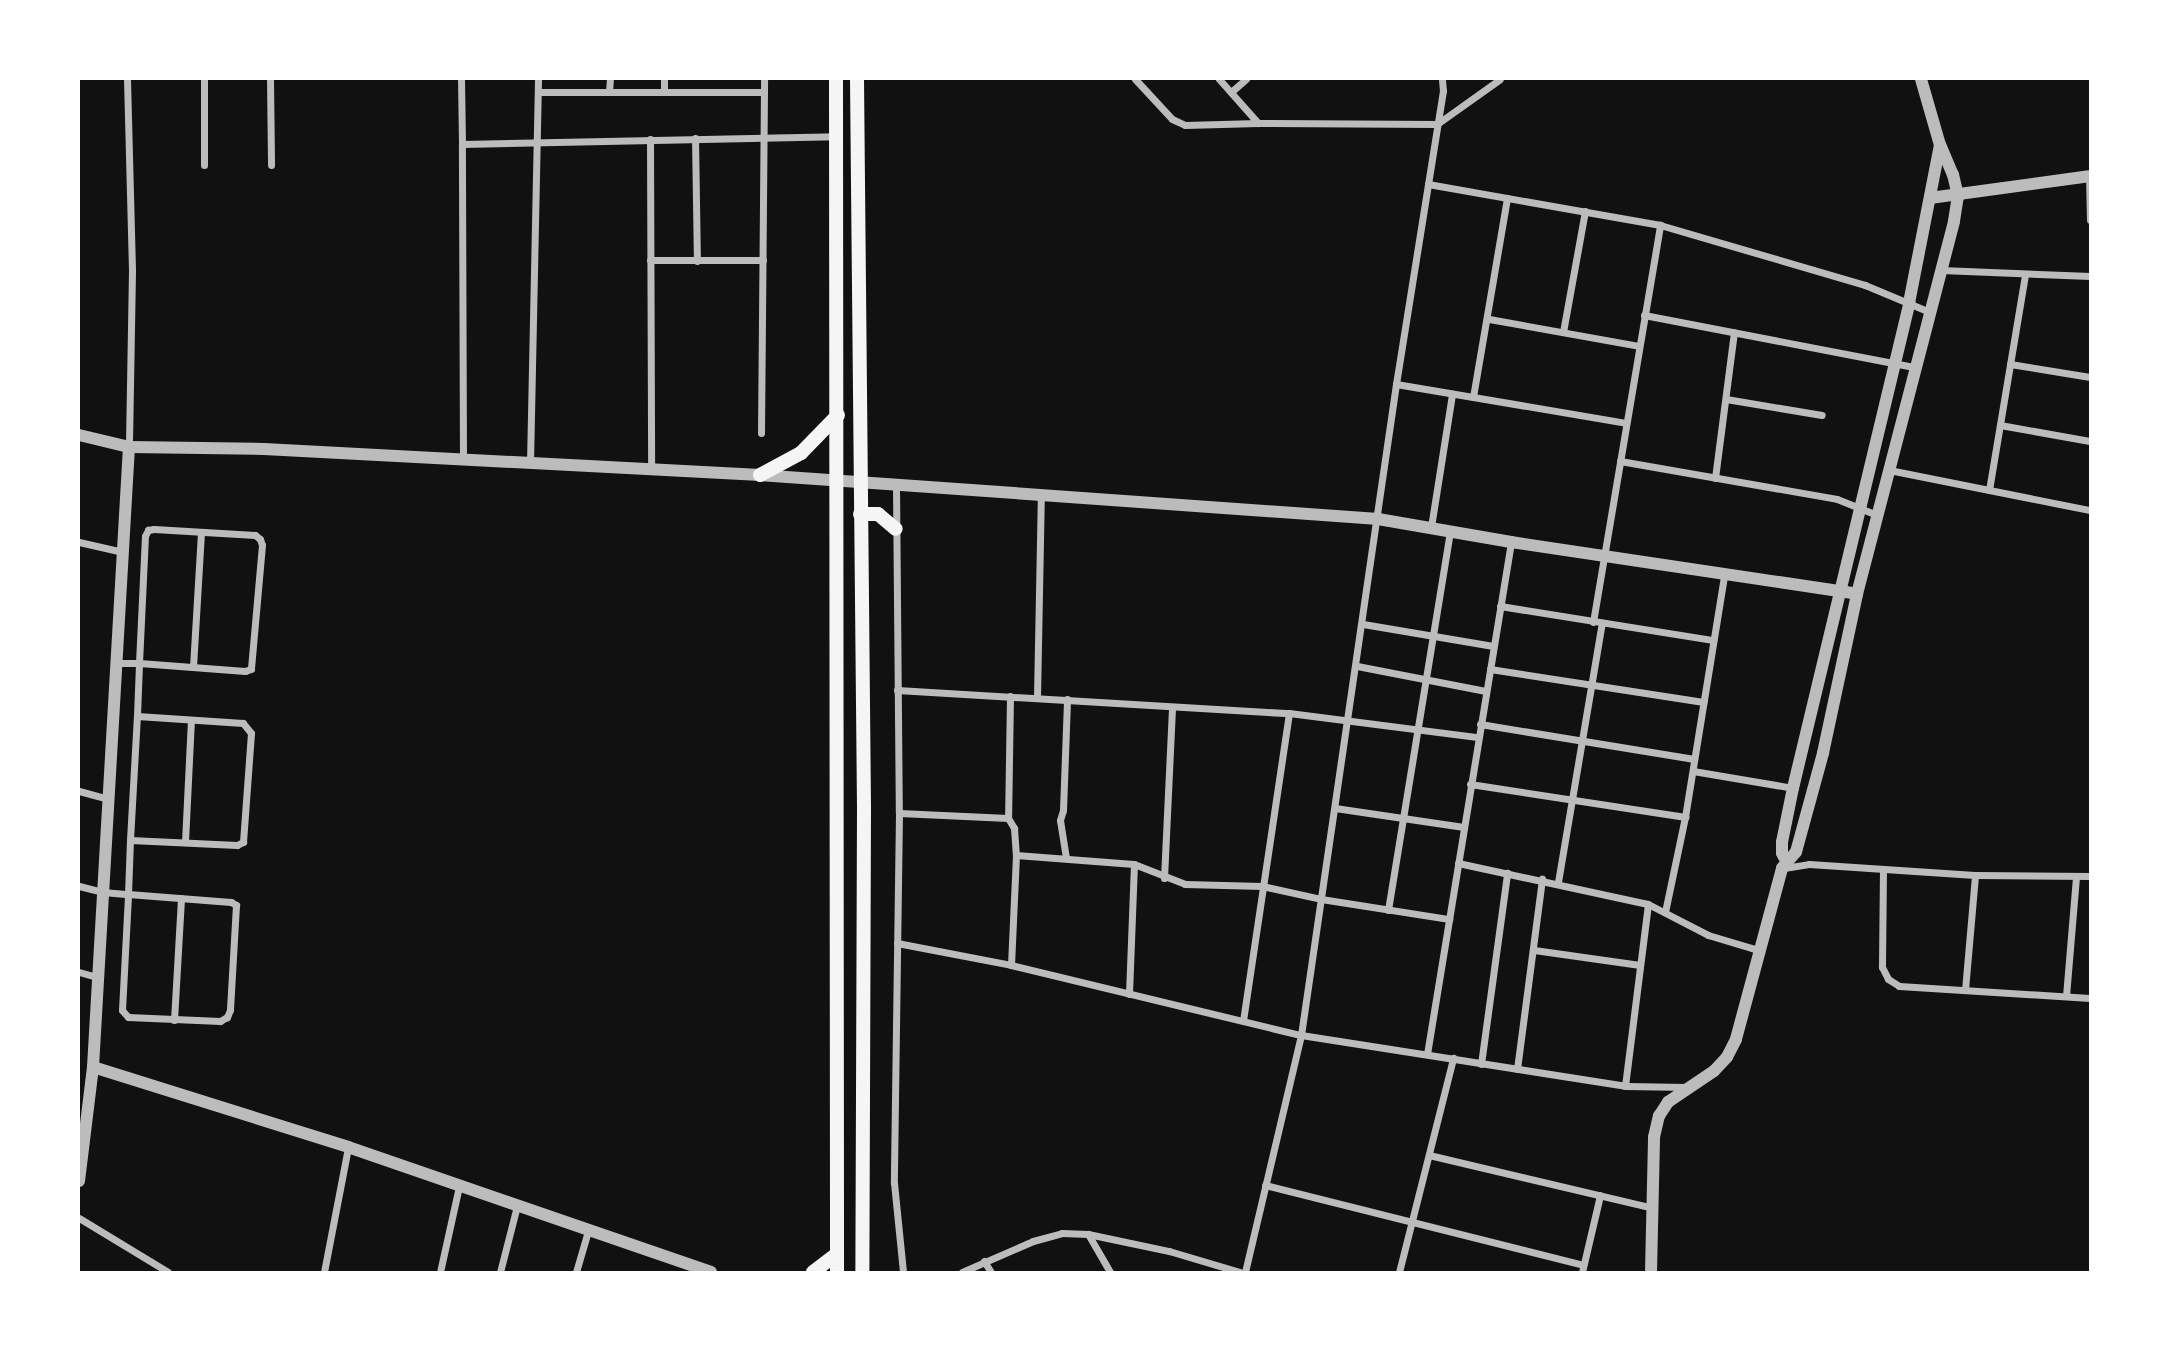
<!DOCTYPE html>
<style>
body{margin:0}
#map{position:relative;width:2169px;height:1351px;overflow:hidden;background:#111;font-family:"IBM Plex Sans",sans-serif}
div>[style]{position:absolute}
.minor>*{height:7px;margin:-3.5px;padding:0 3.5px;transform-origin:3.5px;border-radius:3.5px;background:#bcbcbc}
.tertiary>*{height:12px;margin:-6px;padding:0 6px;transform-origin:6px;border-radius:6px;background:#bcbcbc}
.primary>*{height:14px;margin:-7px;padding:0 7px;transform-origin:7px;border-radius:7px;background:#f5f5f5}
span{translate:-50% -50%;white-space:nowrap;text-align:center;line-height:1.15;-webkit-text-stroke:6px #fff;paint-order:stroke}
.frame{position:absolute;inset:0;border:80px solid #fff;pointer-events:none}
</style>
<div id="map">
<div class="minor">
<div style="left:127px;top:79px;width:192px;rotate:88.5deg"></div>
<div style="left:132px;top:271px;width:176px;rotate:91deg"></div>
<div style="left:270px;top:79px;width:86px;rotate:89.3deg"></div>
<div style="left:461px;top:79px;width:65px;rotate:89.1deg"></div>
<div style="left:664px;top:79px;width:13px;rotate:90deg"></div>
<div style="left:1135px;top:79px;width:54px;rotate:47.2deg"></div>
<div style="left:1172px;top:119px;width:14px;rotate:25deg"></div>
<div style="left:1185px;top:125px;width:73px;rotate:-1.6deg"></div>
<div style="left:1219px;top:79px;width:59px;rotate:48.4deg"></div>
<div style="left:1258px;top:123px;width:179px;rotate:0.3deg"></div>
<div style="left:1437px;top:124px;width:77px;rotate:-35.5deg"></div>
<div style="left:538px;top:92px;width:226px"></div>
<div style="left:609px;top:92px;width:13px;rotate:-86deg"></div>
<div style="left:1231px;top:92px;width:20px;rotate:-41deg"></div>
<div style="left:695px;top:138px;width:123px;rotate:89.1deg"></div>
<div style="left:650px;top:139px;width:331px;rotate:89.8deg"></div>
<div style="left:204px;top:165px;width:86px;rotate:-90deg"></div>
<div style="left:2089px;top:176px;width:44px;rotate:88.7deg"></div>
<div style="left:1428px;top:184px;width:236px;rotate:10deg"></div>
<div style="left:1660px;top:225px;width:214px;rotate:16.3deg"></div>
<div style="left:1865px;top:285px;width:70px;rotate:22.6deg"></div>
<div style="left:650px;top:260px;width:113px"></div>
<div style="left:1941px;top:270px;width:149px;rotate:2.3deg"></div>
<div style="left:1644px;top:315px;width:276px;rotate:10.9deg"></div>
<div style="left:1489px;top:319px;width:152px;rotate:10.2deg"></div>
<div style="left:1563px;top:332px;width:123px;rotate:-79.7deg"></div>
<div style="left:2010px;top:364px;width:81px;rotate:9.2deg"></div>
<div style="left:1396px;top:384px;width:233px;rotate:9.6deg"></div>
<div style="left:1473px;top:397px;width:202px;rotate:-80.3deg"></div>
<div style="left:1726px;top:399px;width:97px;rotate:9.5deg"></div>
<div style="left:2000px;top:425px;width:91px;rotate:10.1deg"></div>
<div style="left:761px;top:433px;width:354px;rotate:-89.5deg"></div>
<div style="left:463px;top:460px;width:316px;rotate:-90.2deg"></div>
<div style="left:462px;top:144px;width:375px;rotate:-1.2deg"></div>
<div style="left:1620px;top:461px;width:220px;rotate:9.9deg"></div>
<div style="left:1837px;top:499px;width:43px;rotate:21.8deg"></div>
<div style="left:530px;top:463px;width:384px;rotate:-88.8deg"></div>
<div style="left:1889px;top:470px;width:205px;rotate:11.3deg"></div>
<div style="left:1715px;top:478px;width:147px;rotate:-82.6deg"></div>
<div style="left:896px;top:486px;width:327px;rotate:89.5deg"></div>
<div style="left:899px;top:813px;width:370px;rotate:90.8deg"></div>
<div style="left:894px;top:1183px;width:89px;rotate:84.2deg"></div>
<div style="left:1989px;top:490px;width:218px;rotate:-80.5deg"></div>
<div style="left:1431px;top:527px;width:135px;rotate:-81deg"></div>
<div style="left:79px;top:542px;width:45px;rotate:12.8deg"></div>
<div style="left:1500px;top:606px;width:216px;rotate:9.1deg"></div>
<div style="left:1593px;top:622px;width:403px;rotate:-80.4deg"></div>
<div style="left:1363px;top:624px;width:132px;rotate:9.6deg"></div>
<div style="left:1357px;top:666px;width:131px;rotate:11deg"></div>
<div style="left:193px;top:667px;width:135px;rotate:-86.6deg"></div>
<div style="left:1490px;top:669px;width:216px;rotate:8.8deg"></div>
<div style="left:897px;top:690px;width:393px;rotate:3.4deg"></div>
<div style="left:1289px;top:713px;width:311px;rotate:98.5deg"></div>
<div style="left:1010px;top:696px;width:122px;rotate:90.9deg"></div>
<div style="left:1008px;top:818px;width:12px;rotate:59deg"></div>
<div style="left:1014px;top:828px;width:27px;rotate:86deg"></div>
<div style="left:1016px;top:855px;width:110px;rotate:92.6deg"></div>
<div style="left:1037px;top:697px;width:202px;rotate:-88.9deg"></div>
<div style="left:1289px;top:713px;width:190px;rotate:7.3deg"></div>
<div style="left:1480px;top:724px;width:217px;rotate:9.3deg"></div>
<div style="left:1693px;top:771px;width:101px;rotate:9.6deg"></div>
<div style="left:1470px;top:784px;width:218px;rotate:8.7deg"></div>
<div style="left:79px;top:791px;width:30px;rotate:15deg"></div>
<div style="left:1335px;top:808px;width:130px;rotate:8.4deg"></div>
<div style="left:899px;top:813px;width:109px;rotate:2.6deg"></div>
<div style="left:130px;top:840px;width:107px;rotate:2.7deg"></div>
<div style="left:237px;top:845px;width:7px;rotate:-27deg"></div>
<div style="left:243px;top:842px;width:109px;rotate:-85.8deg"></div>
<div style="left:251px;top:733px;width:13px;rotate:-129deg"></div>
<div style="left:243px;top:723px;width:106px;rotate:-176.2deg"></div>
<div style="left:185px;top:842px;width:122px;rotate:-87.2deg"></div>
<div style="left:1016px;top:855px;width:118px;rotate:4.4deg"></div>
<div style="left:1066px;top:858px;width:38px;rotate:-99deg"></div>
<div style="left:1060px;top:820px;width:10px;rotate:-73deg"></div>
<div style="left:1063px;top:810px;width:111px;rotate:-87.9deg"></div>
<div style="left:1458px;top:863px;width:194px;rotate:12.2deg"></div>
<div style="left:1648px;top:904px;width:68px;rotate:27.3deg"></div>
<div style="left:1708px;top:935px;width:52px;rotate:16.7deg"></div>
<div style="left:1784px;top:868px;width:25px;rotate:-9deg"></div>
<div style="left:1809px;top:864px;width:166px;rotate:3.8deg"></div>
<div style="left:1975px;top:875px;width:115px;rotate:0.5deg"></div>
<div style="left:1883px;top:869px;width:98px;rotate:90.6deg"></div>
<div style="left:1882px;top:967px;width:13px;rotate:63deg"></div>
<div style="left:1888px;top:979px;width:13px;rotate:32deg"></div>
<div style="left:1899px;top:986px;width:191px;rotate:3.6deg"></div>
<div style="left:1164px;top:878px;width:171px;rotate:-87.3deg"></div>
<div style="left:1558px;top:882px;width:263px;rotate:-80.4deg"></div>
<div style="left:79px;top:886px;width:25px;rotate:14deg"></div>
<div style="left:103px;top:892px;width:25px;rotate:5deg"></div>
<div style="left:128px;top:894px;width:103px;rotate:4.4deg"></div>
<div style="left:231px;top:902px;width:6px;rotate:31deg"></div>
<div style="left:236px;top:905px;width:105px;rotate:93.3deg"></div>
<div style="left:230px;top:1010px;width:8px;rotate:113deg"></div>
<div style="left:227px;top:1017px;width:8px;rotate:150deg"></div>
<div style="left:220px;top:1021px;width:92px;rotate:-177.5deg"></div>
<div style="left:128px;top:1017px;width:9px;rotate:-131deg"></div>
<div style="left:122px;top:1010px;width:116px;rotate:-87deg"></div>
<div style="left:128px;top:894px;width:54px;rotate:-87.9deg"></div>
<div style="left:130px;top:840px;width:124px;rotate:-86.8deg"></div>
<div style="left:137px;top:716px;width:53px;rotate:-87.8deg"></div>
<div style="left:139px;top:663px;width:127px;rotate:-87.3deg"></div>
<div style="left:145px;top:536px;width:7px;rotate:-63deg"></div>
<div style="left:148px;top:530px;width:6px;rotate:-9deg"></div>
<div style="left:154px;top:529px;width:101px;rotate:3.4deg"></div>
<div style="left:255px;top:535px;width:6px;rotate:39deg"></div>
<div style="left:260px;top:539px;width:6px;rotate:72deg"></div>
<div style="left:262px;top:545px;width:124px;rotate:95.1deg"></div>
<div style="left:251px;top:669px;width:6px;rotate:162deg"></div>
<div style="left:245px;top:671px;width:106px;rotate:-175.7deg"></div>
<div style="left:139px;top:663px;width:23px;rotate:180deg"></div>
<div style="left:1388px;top:910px;width:384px;rotate:-80.7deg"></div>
<div style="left:1665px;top:912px;width:97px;rotate:-78.1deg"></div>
<div style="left:1685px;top:817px;width:245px;rotate:-80.8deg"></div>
<div style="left:897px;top:943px;width:116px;rotate:10.9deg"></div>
<div style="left:1011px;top:965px;width:298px;rotate:13.6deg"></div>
<div style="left:1301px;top:1035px;width:328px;rotate:8.9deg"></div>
<div style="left:1625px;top:1086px;width:62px;rotate:0.9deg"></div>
<div style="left:1534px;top:950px;width:107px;rotate:8.1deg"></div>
<div style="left:79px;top:972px;width:19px;rotate:16deg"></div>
<div style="left:1965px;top:990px;width:115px;rotate:-85deg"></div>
<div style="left:1129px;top:994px;width:130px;rotate:-87.8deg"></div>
<div style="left:1134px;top:864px;width:55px;rotate:21.4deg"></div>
<div style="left:1185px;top:884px;width:77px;rotate:1.5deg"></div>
<div style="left:1262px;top:886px;width:60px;rotate:12.4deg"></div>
<div style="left:1321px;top:899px;width:130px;rotate:8.9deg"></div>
<div style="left:2066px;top:996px;width:120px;rotate:-85.2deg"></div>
<div style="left:174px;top:1020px;width:122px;rotate:-86.7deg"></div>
<div style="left:1427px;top:1054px;width:519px;rotate:-80.68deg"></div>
<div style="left:1481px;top:1064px;width:193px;rotate:-82.2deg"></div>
<div style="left:1517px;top:1069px;width:192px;rotate:-82.5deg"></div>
<div style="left:1625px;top:1086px;width:183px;rotate:-82.8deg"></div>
<div style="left:1429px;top:1155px;width:230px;rotate:13.3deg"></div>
<div style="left:1265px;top:1185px;width:328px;rotate:14.1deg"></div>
<div style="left:79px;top:1218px;width:104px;rotate:31.2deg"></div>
<div style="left:1088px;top:1234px;width:44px;rotate:59.9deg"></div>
<div style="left:984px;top:1261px;width:13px;rotate:58deg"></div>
<div style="left:324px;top:1272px;width:127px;rotate:-79.1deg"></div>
<div style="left:440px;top:1272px;width:88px;rotate:-77.5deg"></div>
<div style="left:500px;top:1272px;width:68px;rotate:-75.6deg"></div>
<div style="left:576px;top:1272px;width:43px;rotate:-73.7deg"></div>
<div style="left:962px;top:1272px;width:77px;rotate:-23.6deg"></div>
<div style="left:1033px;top:1241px;width:30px;rotate:-15deg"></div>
<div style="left:1062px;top:1233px;width:26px;rotate:2deg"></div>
<div style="left:1088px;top:1234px;width:83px;rotate:11.9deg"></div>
<div style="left:1169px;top:1251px;width:74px;rotate:16.5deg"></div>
<div style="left:1245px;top:1272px;width:244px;rotate:-76.7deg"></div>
<div style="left:1301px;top:1035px;width:658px;rotate:-81.7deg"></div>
<div style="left:1396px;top:384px;width:297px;rotate:-80.9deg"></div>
<div style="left:1443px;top:91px;width:12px;rotate:-95deg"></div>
<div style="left:1399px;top:1272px;width:221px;rotate:-75.8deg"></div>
<div style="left:1582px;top:1272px;width:79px;rotate:-76.8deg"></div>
</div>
<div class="tertiary">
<div style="left:1930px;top:198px;width:162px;rotate:-7.8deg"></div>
<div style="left:79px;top:435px;width:51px;rotate:13.5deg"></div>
<div style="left:129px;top:447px;width:135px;rotate:0.8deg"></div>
<div style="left:264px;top:449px;width:497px;rotate:3deg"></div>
<div style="left:760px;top:475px;width:620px;rotate:4.07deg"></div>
<div style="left:1378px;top:519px;width:135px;rotate:9.8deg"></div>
<div style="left:1511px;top:542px;width:350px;rotate:8.5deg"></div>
<div style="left:1786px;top:861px;width:9px;rotate:-117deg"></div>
<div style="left:1782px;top:853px;width:11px;rotate:-90deg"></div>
<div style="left:1782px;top:842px;width:55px;rotate:-78.5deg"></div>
<div style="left:1793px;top:788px;width:499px;rotate:-76.5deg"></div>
<div style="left:1909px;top:303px;width:161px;rotate:-78.9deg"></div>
<div style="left:93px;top:1067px;width:267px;rotate:17.4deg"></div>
<div style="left:348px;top:1147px;width:384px;rotate:19deg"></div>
<div style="left:79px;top:1181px;width:115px;rotate:-83deg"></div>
<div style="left:93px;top:1067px;width:621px;rotate:-86.68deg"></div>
<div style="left:1651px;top:1272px;width:135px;rotate:-88.7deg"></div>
<div style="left:1654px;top:1137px;width:22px;rotate:-77deg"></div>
<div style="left:1659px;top:1116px;width:17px;rotate:-57deg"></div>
<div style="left:1668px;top:1102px;width:55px;rotate:-34deg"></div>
<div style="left:1714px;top:1071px;width:19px;rotate:-47deg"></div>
<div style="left:1727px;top:1057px;width:20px;rotate:-63deg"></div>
<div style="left:1736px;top:1039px;width:177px;rotate:-74.9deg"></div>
<div style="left:1782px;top:868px;width:21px;rotate:-49deg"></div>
<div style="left:1796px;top:852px;width:103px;rotate:-74.7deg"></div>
<div style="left:1823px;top:753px;width:163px;rotate:-77.9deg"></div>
<div style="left:1857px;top:594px;width:385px;rotate:-75.4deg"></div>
<div style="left:1954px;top:221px;width:25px;rotate:-81deg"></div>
<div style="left:1958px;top:196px;width:22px;rotate:-103deg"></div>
<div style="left:1953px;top:175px;width:33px;rotate:-113deg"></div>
<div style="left:1940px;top:145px;width:69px;rotate:-106.1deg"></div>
</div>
<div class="primary">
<div style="left:836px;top:79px;width:1193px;rotate:89.95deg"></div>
<div style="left:857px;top:79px;width:729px;rotate:89.45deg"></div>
<div style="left:864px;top:808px;width:464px;rotate:90.2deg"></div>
<div style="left:760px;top:475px;width:47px;rotate:-28.2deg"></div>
<div style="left:801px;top:453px;width:53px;rotate:-45.8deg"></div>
<div style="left:860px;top:514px;width:18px"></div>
<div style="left:878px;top:514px;width:23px;rotate:40deg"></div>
<div style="left:813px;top:1272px;width:30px;rotate:-37deg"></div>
</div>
<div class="frame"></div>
</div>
